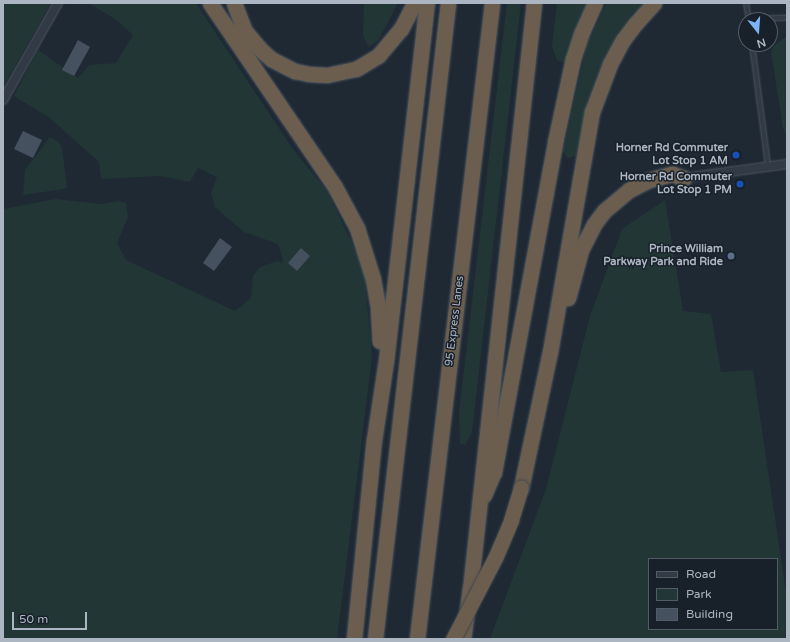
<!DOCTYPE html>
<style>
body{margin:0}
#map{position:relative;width:790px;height:642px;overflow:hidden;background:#1f2934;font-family:"Varela Round",sans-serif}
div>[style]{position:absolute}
.green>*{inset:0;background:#223636}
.building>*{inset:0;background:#45515e}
.roads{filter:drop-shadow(0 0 1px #4d5660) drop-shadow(0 0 1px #4d5660)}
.lane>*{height:4px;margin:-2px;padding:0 2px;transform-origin:2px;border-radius:2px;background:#323b45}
.street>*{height:8px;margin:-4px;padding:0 4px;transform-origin:4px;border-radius:4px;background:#323b45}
.highway>*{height:15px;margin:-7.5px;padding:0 7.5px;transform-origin:7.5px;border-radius:7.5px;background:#6b5e4f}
.bridges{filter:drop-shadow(0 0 1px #3d464f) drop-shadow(0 0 1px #3d464f)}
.highway-bridge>*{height:15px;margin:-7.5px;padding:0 7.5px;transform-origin:7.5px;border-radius:7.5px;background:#6b5e4f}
.dots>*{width:11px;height:11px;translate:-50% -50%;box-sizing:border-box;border:2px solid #182029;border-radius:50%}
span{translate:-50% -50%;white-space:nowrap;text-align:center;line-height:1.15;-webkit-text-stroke:3px #182029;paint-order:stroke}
.poi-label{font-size:11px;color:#acb6c2;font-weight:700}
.right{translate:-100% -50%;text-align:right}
.street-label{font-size:11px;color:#acb6c2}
.frame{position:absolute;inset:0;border:4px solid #acb6c2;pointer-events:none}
.legend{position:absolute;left:648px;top:558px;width:130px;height:72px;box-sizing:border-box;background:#182029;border:1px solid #535c66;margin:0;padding:5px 7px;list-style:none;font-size:12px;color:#acb6c2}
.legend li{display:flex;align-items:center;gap:8px;height:20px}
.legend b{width:20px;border:1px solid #535c66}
.north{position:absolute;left:738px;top:12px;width:40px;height:40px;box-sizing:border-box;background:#182029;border:1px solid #535c66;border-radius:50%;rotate:163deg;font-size:11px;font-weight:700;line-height:16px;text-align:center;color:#acb6c2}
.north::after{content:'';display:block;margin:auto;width:14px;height:18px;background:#7eb4f5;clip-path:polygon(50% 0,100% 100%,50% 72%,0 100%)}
.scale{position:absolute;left:12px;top:612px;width:75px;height:18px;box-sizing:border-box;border:2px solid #acb6c2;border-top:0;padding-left:5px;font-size:12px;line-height:14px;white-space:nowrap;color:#acb6c2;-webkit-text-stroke:3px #182029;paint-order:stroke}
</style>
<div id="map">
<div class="green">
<div style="clip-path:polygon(3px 3px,51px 3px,3px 87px)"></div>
<div style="clip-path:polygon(88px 3px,196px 3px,292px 148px,327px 191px,364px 268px,372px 357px,337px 639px,3px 639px,3px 209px,56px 199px,101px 204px,119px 201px,126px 203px,128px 217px,117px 243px,126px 260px,235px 311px,251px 298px,253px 276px,260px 267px,278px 261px,282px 263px,283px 260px,278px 244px,244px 232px,215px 207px,211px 193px,217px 177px,198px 168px,190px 182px,160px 176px,101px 179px,99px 162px,50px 118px,14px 96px,38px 50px,78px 78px,89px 65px,116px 63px,133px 35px,114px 18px)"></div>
<div style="clip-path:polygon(364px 3px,398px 3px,378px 41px,368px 47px,363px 35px)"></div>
<div style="clip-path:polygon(507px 3px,521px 3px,472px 432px,465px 445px,460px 443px,459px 413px)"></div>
<div style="clip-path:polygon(557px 3px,588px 3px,569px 55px,564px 63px,557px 60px,552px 47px)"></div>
<div style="clip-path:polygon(607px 3px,648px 3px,639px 11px,634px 12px,615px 38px,597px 75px,587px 103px,576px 156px,568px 158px,563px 151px,587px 44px)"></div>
<div style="clip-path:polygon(787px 36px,787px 137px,783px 128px,771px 52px,774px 46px)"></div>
<div style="clip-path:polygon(50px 137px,59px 142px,62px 148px,67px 187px,64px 189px,23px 195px,25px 170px)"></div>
<div style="clip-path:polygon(evenodd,665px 200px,683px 311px,711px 314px,721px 372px,753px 370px,787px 599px,787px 639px,490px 639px,546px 489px,590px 316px,622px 229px,665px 200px,649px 559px,777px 559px,777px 629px,649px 629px,649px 559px)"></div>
</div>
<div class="building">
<div style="clip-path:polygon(78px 40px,90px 47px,74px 76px,62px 70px)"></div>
<div style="clip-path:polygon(23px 131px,42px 140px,33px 158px,14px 149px)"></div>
<div style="clip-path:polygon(220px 238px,232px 247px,214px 271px,203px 263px)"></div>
<div style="clip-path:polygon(301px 248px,310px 256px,297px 271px,288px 263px)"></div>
</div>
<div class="roads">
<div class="lane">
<div style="left:746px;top:3px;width:17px;rotate:80deg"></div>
<div style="left:749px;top:19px;width:38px;rotate:-2deg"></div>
<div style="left:752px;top:44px;width:123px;rotate:82.5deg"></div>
</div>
<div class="street">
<div style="left:3px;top:100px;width:112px;rotate:-60.4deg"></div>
<div style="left:684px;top:178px;width:104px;rotate:-7.7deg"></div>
</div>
<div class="highway">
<div style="left:210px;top:3px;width:222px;rotate:55.8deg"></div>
<div style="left:335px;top:187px;width:47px;rotate:61.8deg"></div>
<div style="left:357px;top:228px;width:53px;rotate:72.6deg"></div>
<div style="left:373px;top:279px;width:29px;rotate:80deg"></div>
<div style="left:378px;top:308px;width:33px;rotate:87deg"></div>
<div style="left:234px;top:3px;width:30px;rotate:69deg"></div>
<div style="left:245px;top:31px;width:23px;rotate:50deg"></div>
<div style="left:260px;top:49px;width:15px;rotate:42deg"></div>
<div style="left:271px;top:59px;width:27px;rotate:27deg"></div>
<div style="left:295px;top:71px;width:14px;rotate:12deg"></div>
<div style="left:309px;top:74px;width:18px;rotate:3deg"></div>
<div style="left:327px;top:75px;width:30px;rotate:-12deg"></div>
<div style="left:356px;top:69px;width:26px;rotate:-31deg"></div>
<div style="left:378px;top:56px;width:35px;rotate:-50deg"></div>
<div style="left:401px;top:29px;width:29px;rotate:-63deg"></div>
<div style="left:568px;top:298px;width:50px;rotate:-74.8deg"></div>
<div style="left:581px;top:250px;width:30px;rotate:-63deg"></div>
<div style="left:595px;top:223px;width:15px;rotate:-53deg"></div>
<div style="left:604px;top:211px;width:33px;rotate:-40deg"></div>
<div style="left:629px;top:190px;width:22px;rotate:-27deg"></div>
<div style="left:649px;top:180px;width:24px;rotate:-15deg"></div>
<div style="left:672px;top:174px;width:13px;rotate:18deg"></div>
<div style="left:521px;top:488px;width:139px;rotate:-78deg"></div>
<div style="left:550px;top:352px;width:244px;rotate:-80.1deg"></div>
<div style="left:592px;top:112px;width:51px;rotate:-69.4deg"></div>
<div style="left:610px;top:64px;width:27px;rotate:-62deg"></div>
<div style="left:623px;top:40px;width:21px;rotate:-53deg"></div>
<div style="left:636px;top:23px;width:27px;rotate:-48deg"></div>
<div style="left:484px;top:495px;width:25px;rotate:-67deg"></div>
<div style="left:494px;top:472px;width:336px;rotate:-79.5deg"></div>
<div style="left:555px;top:142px;width:85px;rotate:-77.8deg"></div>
<div style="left:573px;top:59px;width:28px;rotate:-72deg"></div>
<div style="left:582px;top:32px;width:32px;rotate:-66deg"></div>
<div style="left:354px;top:639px;width:200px;rotate:-84.3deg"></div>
<div style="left:374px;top:440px;width:80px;rotate:-81.4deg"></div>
<div style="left:386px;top:361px;width:360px;rotate:-83.5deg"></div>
<div style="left:375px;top:639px;width:640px;rotate:-83.45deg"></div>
<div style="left:417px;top:639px;width:640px;rotate:-83.27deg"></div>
<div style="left:463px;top:639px;width:59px;rotate:-82.1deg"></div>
<div style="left:471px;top:581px;width:581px;rotate:-83.78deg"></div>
</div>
</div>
<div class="bridges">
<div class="highway-bridge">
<div style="left:453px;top:639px;width:93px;rotate:-62.6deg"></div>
<div style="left:496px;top:556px;width:39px;rotate:-67deg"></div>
<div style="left:511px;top:520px;width:34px;rotate:-73deg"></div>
</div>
</div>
<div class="dots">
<div style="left:736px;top:155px;background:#1a4fb4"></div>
<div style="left:740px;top:184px;background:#1a4fb4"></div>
<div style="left:731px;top:256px;background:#5c6f8a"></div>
</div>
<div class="poi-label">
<span class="right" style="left:728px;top:155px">Horner Rd Commuter<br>Lot Stop 1 AM</span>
<span class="right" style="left:732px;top:184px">Horner Rd Commuter<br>Lot Stop 1 PM</span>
<span class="right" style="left:723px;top:256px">Prince William<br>Parkway Park and Ride</span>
</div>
<div class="street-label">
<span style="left:455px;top:321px;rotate:-83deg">95 Express Lanes</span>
</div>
<div class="frame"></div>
<ul class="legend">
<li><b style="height:5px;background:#323b45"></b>Road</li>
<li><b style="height:11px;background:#223636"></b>Park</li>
<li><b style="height:11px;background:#45515e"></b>Building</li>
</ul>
<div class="north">N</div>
<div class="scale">50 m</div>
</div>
